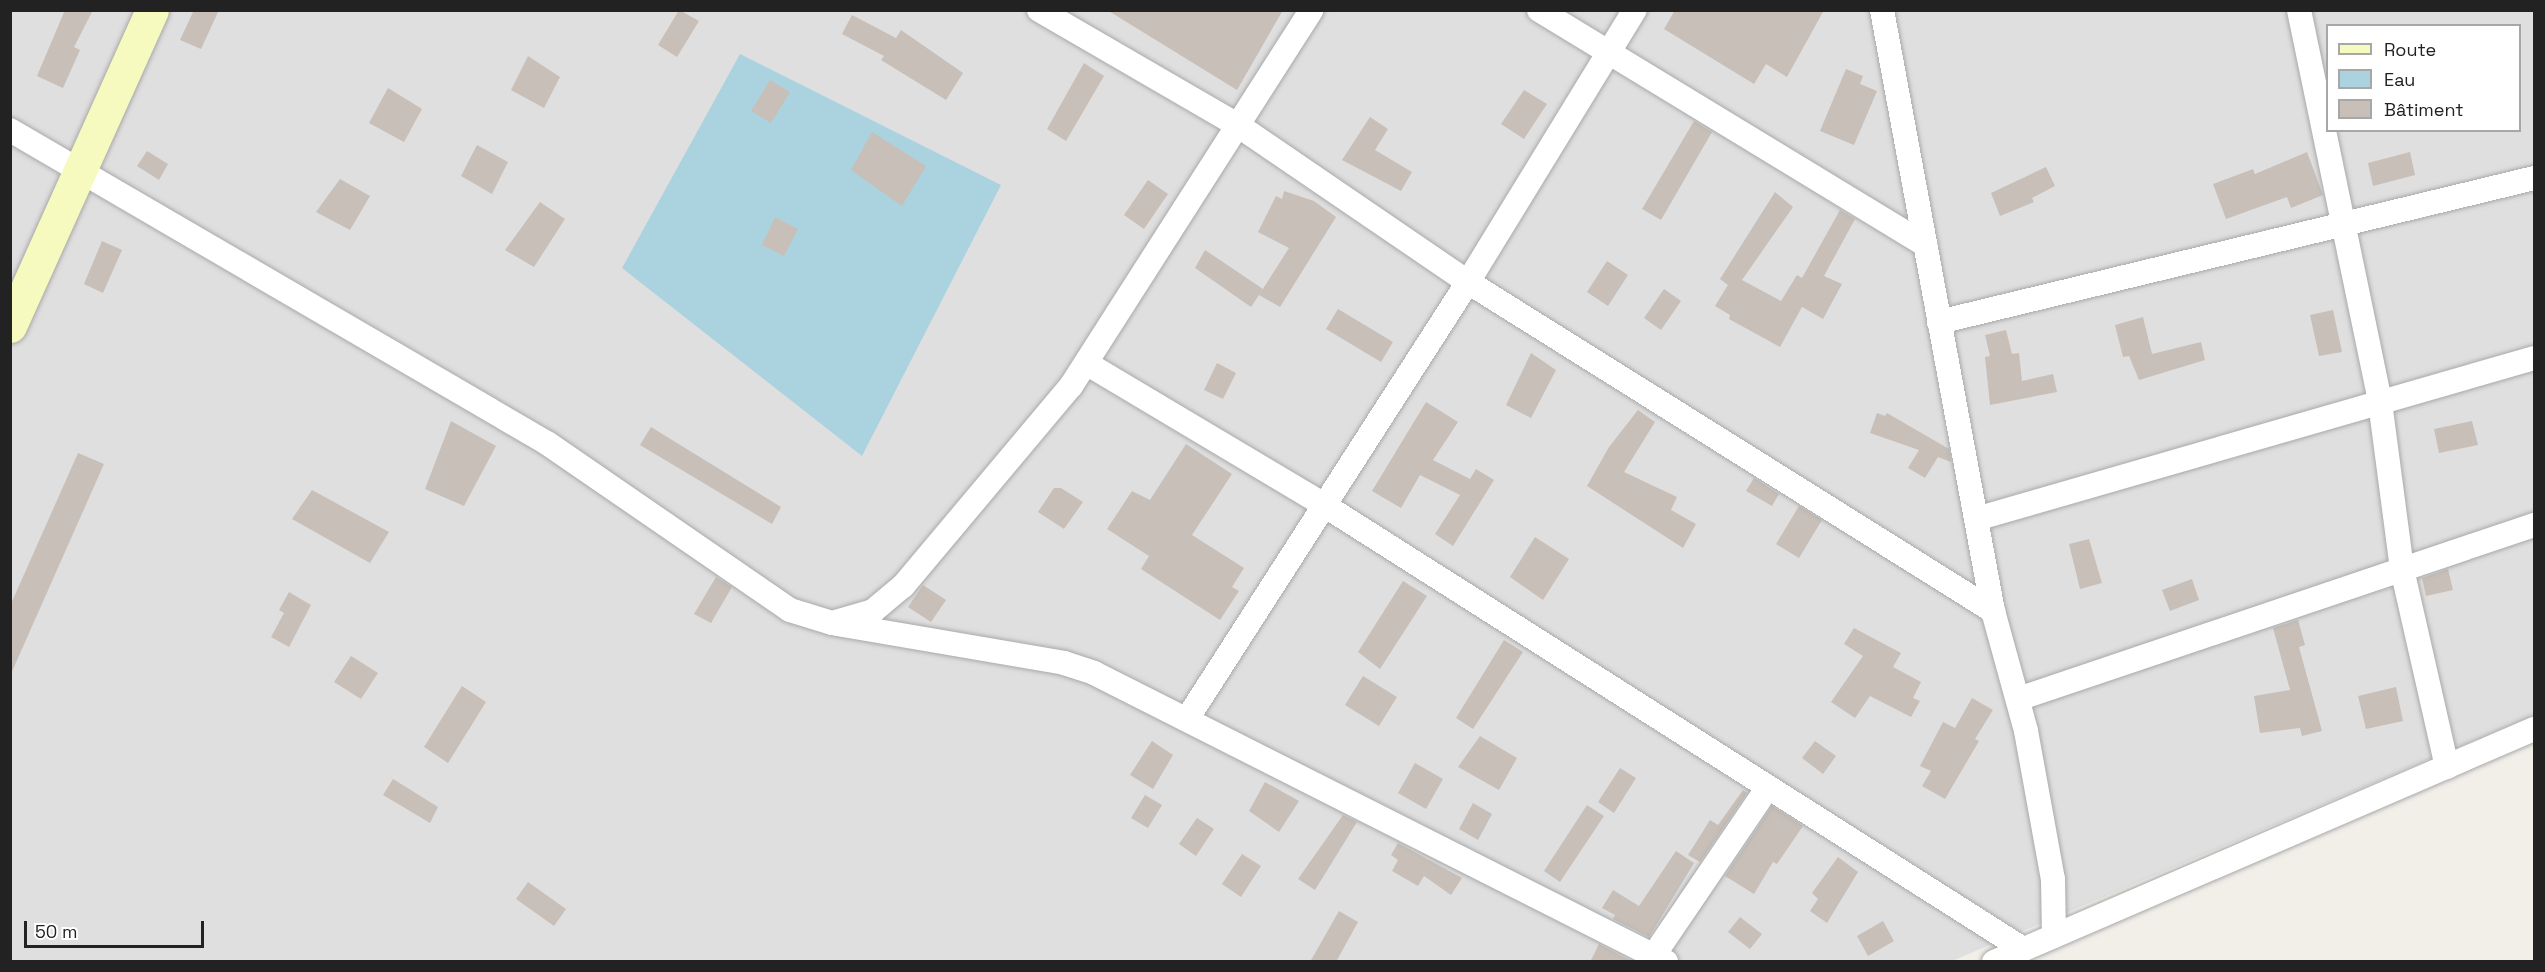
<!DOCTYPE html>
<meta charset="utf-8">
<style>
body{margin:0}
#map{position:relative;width:2545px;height:972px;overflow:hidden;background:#f2efe9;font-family:"Space Grotesk",sans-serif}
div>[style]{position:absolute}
.residential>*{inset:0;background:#e0dfdf}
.water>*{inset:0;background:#aad3df}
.building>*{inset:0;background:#c7bfb8}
.roads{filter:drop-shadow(0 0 2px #a9a9a9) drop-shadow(0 0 2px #a9a9a9)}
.minor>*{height:24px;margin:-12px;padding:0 12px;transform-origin:12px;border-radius:12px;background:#fff}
.secondary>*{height:33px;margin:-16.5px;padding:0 16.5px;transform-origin:16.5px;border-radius:16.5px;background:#f7fabf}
span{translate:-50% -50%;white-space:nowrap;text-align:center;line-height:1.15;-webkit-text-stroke:6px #fff;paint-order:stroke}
.frame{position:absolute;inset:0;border:12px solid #222;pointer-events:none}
.legend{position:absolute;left:2326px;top:24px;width:195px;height:108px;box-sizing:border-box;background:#fff;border:2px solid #a7a7a7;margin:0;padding:8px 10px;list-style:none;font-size:18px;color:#222}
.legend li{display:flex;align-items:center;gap:12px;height:30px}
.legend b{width:30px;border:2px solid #a7a7a7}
.scale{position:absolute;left:24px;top:921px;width:180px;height:27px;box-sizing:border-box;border:3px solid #222;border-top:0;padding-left:8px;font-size:18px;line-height:21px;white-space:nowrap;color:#222;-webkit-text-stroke:4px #fff;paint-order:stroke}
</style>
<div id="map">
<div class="residential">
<div style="clip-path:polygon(evenodd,10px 11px,2534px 11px,2534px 715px,1952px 961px,11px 961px,10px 11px,2328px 26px,2520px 26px,2520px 130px,2328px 130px,2328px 26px)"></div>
</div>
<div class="water">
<div style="clip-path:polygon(740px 54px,1001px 185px,862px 456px,622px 268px)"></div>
</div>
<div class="building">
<div style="clip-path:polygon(65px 10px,93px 10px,74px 47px,80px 50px,63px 88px,37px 76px)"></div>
<div style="clip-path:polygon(194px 10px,219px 10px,201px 49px,180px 40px)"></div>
<div style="clip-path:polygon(679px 10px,699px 21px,677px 57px,658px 45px)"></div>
<div style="clip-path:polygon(1107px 10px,1283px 10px,1237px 90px)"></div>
<div style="clip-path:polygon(1675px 10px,1824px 10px,1787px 77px,1766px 64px,1754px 84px,1664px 29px)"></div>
<div style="clip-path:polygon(852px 15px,896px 38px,901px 30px,963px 73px,946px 100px,881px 60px,884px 56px,842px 34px)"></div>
<div style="clip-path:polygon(528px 56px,560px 77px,544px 108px,511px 90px)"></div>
<div style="clip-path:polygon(1084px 63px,1104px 76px,1066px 141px,1047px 129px)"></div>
<div style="clip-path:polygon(1846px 69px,1863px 76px,1860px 84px,1877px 91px,1854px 145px,1820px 131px)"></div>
<div style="clip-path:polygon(770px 80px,790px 92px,771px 123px,751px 111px)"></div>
<div style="clip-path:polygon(388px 88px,422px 109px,404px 142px,369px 123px)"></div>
<div style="clip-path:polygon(1524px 90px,1547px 104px,1524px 139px,1501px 124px)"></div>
<div style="clip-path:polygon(1370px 117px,1388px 129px,1375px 150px,1412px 172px,1401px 191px,1342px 160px)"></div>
<div style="clip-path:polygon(1694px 121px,1712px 132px,1661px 220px,1642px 209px)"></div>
<div style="clip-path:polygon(872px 132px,926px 166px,902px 206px,851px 170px)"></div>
<div style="clip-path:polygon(477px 145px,508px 162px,492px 194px,461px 176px)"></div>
<div style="clip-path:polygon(147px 151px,168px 164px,159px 180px,137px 166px)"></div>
<div style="clip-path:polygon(2307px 152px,2323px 195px,2291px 208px,2287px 197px,2226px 219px,2213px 184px,2253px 169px,2255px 174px)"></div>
<div style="clip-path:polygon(2410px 152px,2415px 175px,2373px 186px,2368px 163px)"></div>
<div style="clip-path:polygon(2046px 167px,2055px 186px,2032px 198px,2034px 202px,2000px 216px,1991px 193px)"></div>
<div style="clip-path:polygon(340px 179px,370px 196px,350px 230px,316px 212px)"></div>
<div style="clip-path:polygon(1148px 180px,1168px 194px,1144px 229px,1124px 215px)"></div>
<div style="clip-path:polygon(1284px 191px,1314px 201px,1336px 217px,1280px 307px,1259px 295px,1289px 248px,1258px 232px,1276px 196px,1282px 199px)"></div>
<div style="clip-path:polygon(1775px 192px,1793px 207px,1742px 280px,1781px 301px,1797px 275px,1802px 278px,1840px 210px,1855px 219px,1824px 276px,1842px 284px,1823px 319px,1802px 307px,1780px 347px,1729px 319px,1730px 315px,1715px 306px,1728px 285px,1720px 279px)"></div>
<div style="clip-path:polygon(540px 202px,565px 219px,534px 267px,505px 250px)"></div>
<div style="clip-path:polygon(775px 217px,798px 229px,784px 256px,762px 245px)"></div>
<div style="clip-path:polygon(102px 241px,122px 250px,103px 293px,84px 284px)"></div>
<div style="clip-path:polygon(1205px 250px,1263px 289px,1251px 307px,1195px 268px)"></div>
<div style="clip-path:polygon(1607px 261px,1628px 275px,1608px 306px,1587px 292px)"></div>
<div style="clip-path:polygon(1664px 289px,1681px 301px,1661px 330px,1644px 318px)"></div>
<div style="clip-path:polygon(1338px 309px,1393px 342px,1381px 362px,1326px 329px)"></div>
<div style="clip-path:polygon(2333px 310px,2342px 352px,2319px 356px,2310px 315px)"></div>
<div style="clip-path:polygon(2143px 317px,2152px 354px,2201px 342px,2205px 360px,2139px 380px,2129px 356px,2123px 357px,2115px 325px)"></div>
<div style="clip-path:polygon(2006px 330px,2012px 354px,2019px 353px,2022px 381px,2053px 374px,2057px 392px,1990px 405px,1985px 357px,1990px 356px,1985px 335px)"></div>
<div style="clip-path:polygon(1531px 353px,1556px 370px,1531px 418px,1506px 405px)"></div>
<div style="clip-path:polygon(1217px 363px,1236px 373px,1223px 399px,1204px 390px)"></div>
<div style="clip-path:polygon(1426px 402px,1458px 422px,1433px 460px,1470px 479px,1476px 469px,1494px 480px,1453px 546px,1435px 534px,1460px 495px,1420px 475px,1401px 508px,1372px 491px)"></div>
<div style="clip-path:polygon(1638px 410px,1655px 422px,1624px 472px,1677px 497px,1671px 510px,1696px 524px,1683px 548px,1587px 486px,1609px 447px)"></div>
<div style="clip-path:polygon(1877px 413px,1885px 416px,1887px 413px,1949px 449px,1951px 462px,1938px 457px,1925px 478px,1908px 468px,1919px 450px,1870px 433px)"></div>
<div style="clip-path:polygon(451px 421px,496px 446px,464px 506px,425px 489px)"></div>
<div style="clip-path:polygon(2472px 421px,2478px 445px,2439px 453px,2434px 429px)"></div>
<div style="clip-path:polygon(651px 427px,781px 507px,772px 524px,640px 445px)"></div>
<div style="clip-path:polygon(1186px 444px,1232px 474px,1192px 535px,1244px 568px,1232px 587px,1239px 591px,1220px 620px,1141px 569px,1149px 556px,1107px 529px,1132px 491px,1150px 500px)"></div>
<div style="clip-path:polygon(78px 453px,104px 464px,10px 676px,10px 606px)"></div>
<div style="clip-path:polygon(1754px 478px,1779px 494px,1772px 506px,1746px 491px)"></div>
<div style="clip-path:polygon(1054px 488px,1061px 488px,1083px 502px,1064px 529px,1038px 512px)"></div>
<div style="clip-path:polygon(312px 490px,389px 532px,370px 563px,292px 519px)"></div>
<div style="clip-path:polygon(1799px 506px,1822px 520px,1799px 558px,1776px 544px)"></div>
<div style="clip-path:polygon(1535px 537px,1569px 559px,1543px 600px,1510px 577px)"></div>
<div style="clip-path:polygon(2089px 539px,2102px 583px,2080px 589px,2069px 544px)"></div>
<div style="clip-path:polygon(2448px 569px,2453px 590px,2426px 596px,2422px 578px)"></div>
<div style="clip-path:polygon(716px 577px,732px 587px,711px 623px,694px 614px)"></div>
<div style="clip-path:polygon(2192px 579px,2199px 600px,2170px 611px,2162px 590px)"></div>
<div style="clip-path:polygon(1403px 581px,1427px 596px,1380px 669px,1358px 652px)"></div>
<div style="clip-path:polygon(923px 585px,946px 600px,931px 622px,908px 607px)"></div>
<div style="clip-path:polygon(289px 592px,311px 605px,289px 647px,271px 637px,284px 613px,279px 610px)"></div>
<div style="clip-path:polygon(2298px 620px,2305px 645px,2299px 647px,2322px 731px,2302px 736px,2300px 728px,2260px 733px,2254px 696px,2290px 690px,2273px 628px)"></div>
<div style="clip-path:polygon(1854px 628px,1901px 653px,1893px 667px,1921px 682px,1913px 698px,1920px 701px,1911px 717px,1870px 696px,1855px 718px,1831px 702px,1863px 656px,1844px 644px)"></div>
<div style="clip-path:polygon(1504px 640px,1523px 652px,1473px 729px,1456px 718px)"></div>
<div style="clip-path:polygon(351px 656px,378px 673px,361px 699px,334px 682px)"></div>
<div style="clip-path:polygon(1363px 676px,1397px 697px,1379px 726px,1345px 705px)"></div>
<div style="clip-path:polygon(462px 686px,486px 702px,448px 763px,424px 747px)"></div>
<div style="clip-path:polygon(2396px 687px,2403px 721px,2366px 729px,2358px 696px)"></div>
<div style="clip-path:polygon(1972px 698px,1993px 710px,1975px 739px,1979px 741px,1945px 799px,1922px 786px,1931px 771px,1920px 766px,1943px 722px,1955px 728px)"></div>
<div style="clip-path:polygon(1480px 736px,1517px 758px,1499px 790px,1458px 767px)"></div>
<div style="clip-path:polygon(1152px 741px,1173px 755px,1153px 789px,1130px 775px)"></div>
<div style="clip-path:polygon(1815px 741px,1836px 756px,1823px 774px,1802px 758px)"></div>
<div style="clip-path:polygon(1415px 763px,1443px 779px,1426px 809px,1398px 793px)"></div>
<div style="clip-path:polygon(1620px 768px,1636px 778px,1614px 813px,1598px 802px)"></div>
<div style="clip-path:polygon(393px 779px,438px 807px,430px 823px,383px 795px)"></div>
<div style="clip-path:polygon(1265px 782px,1299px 801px,1279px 832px,1249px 811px)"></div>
<div style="clip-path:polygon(1743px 790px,1747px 793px,1700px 862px,1688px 855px,1710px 820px,1718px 825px)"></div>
<div style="clip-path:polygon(1145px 795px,1162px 805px,1148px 828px,1131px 818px)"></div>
<div style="clip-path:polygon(1473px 803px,1492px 814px,1478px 840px,1459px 829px)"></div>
<div style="clip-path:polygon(1587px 805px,1604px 816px,1560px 882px,1544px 871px)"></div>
<div style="clip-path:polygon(1772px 806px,1803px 826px,1777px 864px,1773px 862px,1754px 894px,1725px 876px)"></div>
<div style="clip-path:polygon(1343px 815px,1357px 822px,1315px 890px,1298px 879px)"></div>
<div style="clip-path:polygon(1197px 818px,1214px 829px,1196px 856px,1179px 844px)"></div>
<div style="clip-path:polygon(1398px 843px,1462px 878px,1451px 895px,1424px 876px,1418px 886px,1392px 871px,1398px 860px,1391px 855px)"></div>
<div style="clip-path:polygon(1676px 851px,1694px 863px,1649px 937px,1613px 919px,1615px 915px,1602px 908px,1613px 890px,1639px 906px)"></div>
<div style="clip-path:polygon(1242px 854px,1261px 866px,1241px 897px,1222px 884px)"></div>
<div style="clip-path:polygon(1838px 857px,1858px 872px,1827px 923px,1810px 911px,1818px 899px,1812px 893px)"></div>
<div style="clip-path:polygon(528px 882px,566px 909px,554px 926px,516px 899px)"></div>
<div style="clip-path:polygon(1339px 911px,1358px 922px,1336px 962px,1310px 962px)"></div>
<div style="clip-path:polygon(1740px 917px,1762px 934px,1750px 949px,1728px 932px)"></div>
<div style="clip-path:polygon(1883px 921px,1894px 941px,1868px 956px,1857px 936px)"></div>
<div style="clip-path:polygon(1599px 944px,1633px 962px,1590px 962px)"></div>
</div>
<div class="roads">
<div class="minor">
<div style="left:1039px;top:10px;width:231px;rotate:30.1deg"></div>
<div style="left:1239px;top:126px;width:277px;rotate:34.3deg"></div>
<div style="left:1468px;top:282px;width:620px;rotate:32.07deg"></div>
<div style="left:1539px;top:10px;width:452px;rotate:31.3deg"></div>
<div style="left:1882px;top:10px;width:611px;rotate:79.54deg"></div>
<div style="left:1993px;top:611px;width:124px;rotate:74.6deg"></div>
<div style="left:2026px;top:731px;width:150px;rotate:79.7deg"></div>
<div style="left:2053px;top:879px;width:57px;rotate:89deg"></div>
<div style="left:2299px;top:10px;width:400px;rotate:78.3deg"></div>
<div style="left:2380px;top:402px;width:168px;rotate:82.5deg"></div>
<div style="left:2402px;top:569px;width:203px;rotate:77.2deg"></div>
<div style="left:10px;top:130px;width:622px;rotate:30.24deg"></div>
<div style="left:547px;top:443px;width:295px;rotate:34.5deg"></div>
<div style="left:790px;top:610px;width:44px;rotate:17.2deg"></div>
<div style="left:832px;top:623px;width:43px;rotate:-16.3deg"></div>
<div style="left:873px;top:611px;width:39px;rotate:-40deg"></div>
<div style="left:903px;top:586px;width:261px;rotate:-50deg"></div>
<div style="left:1071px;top:386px;width:446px;rotate:-57.4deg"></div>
<div style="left:1939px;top:322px;width:612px;rotate:-13.6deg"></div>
<div style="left:1086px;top:363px;width:277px;rotate:30.8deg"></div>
<div style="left:1324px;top:505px;width:828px;rotate:32.42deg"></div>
<div style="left:1976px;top:519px;width:581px;rotate:-16.09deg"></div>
<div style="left:837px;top:624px;width:230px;rotate:9.7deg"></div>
<div style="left:1064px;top:663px;width:32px;rotate:18deg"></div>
<div style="left:1094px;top:673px;width:641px;rotate:26.8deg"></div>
<div style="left:2018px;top:699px;width:545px;rotate:-18.63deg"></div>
<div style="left:1187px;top:719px;width:520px;rotate:-57.26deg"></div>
<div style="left:1468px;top:282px;width:319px;rotate:-58.5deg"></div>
<div style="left:1654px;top:955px;width:203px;rotate:-55.8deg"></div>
<div style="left:1994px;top:962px;width:588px;rotate:-23.34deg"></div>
</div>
<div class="secondary">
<div style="left:10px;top:326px;width:346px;rotate:-65.8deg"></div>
</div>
</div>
<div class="frame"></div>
<ul class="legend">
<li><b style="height:8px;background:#f7fabf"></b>Route</li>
<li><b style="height:16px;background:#aad3df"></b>Eau</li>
<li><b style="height:16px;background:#c7bfb8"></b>Bâtiment</li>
</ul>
<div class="scale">50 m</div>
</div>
